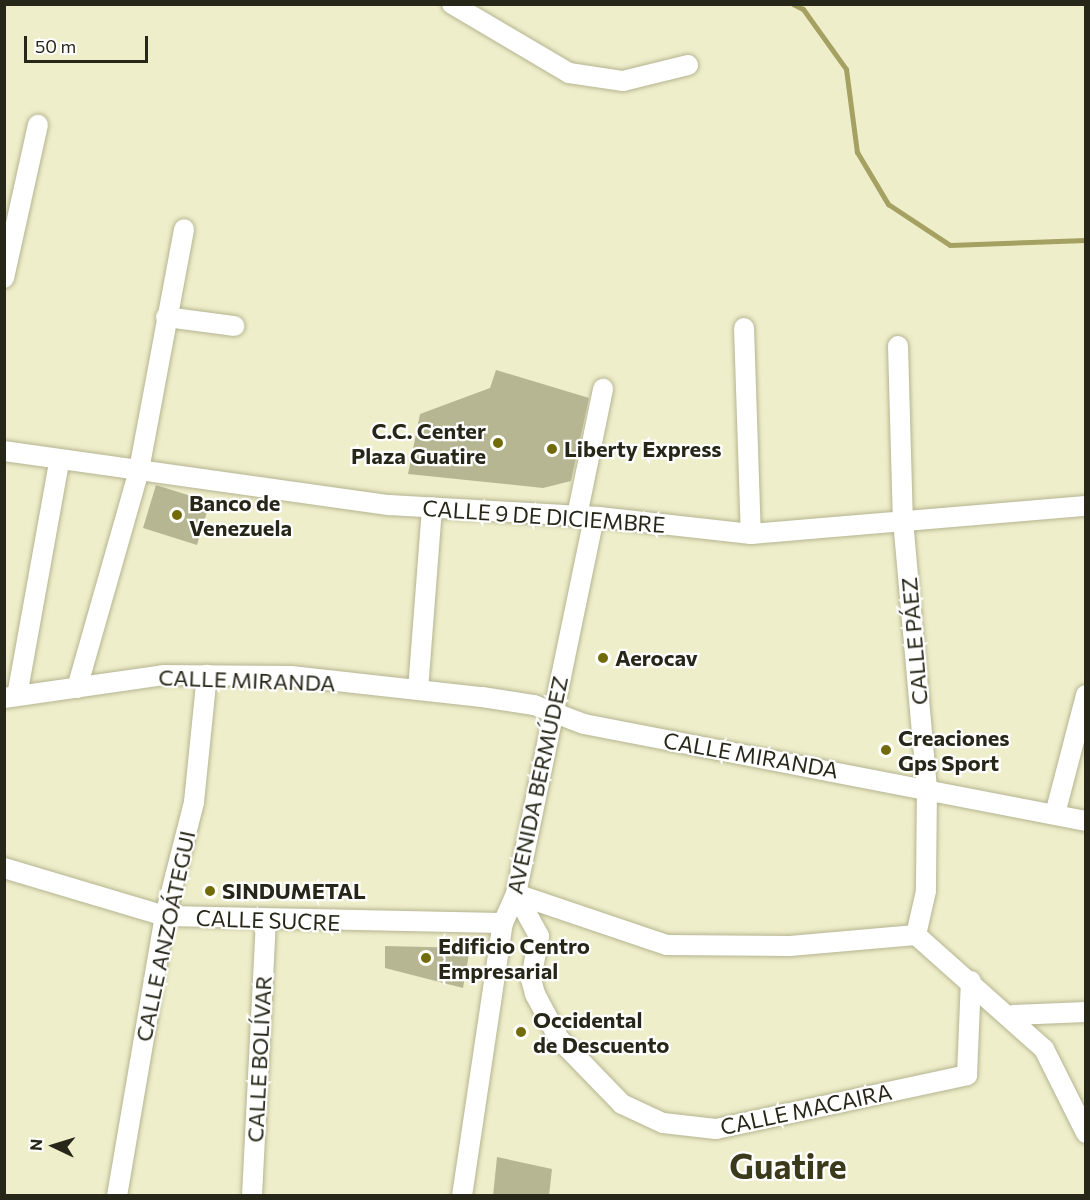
<!DOCTYPE html>
<meta charset="utf-8">
<style>
body{margin:0}
#map{position:relative;width:1090px;height:1200px;overflow:hidden;background:#efeeca;font-family:Commissioner,sans-serif}
div>[style]{position:absolute}
.stream>*{height:5px;margin:-2.5px;padding:0 2.5px;transform-origin:2.5px;border-radius:2.5px;background:#a4a162}
.building>*{inset:0;background:#b7b693}
.roads{filter:drop-shadow(0 0 2px #b5b491) drop-shadow(0 0 2px #b5b491)}
.minor>*{height:20px;margin:-10px;padding:0 10px;transform-origin:10px;border-radius:10px;background:#fff}
.dots>*{width:16px;height:16px;translate:-50% -50%;box-sizing:border-box;border:3px solid #fff;border-radius:50%}
span{translate:-50% -50%;white-space:nowrap;text-align:center;line-height:1.15;-webkit-text-stroke:4.5px #fff;paint-order:stroke}
.poi-label{font-size:22px;color:#272719;font-weight:700}
.right{translate:-100% -50%;text-align:right}
.left{translate:0 -50%;text-align:left}
.street-label{font-size:22px;color:#272719}
.town-label{font-size:34px;color:#3b3a1b;font-weight:700}
.frame{position:absolute;inset:0;border:6px solid #272719;pointer-events:none}
.north{position:absolute;left:24px;top:1116px;width:60px;height:60px;-webkit-text-stroke:4px #fff;paint-order:stroke;rotate:274deg;font-size:16px;font-weight:700;line-height:24px;text-align:center;color:#272719}
.north::after{content:'';display:block;margin:auto;width:21px;height:27px;background:#272719;clip-path:polygon(50% 0,100% 100%,50% 72%,0 100%)}
.scale{position:absolute;left:24px;top:36px;width:124px;height:27px;box-sizing:border-box;border:3px solid #272719;border-top:0;padding-left:8px;font-size:18px;line-height:21px;white-space:nowrap;color:#272719;-webkit-text-stroke:4px #fff;paint-order:stroke}
</style>
<div id="map">
<div class="stream">
<div style="left:793px;top:4px;width:11px;rotate:27deg"></div>
<div style="left:803px;top:9px;width:74px;rotate:54.4deg"></div>
<div style="left:846px;top:69px;width:84px;rotate:82.5deg"></div>
<div style="left:857px;top:152px;width:61px;rotate:59.2deg"></div>
<div style="left:888px;top:204px;width:74px;rotate:33.5deg"></div>
<div style="left:950px;top:245px;width:136px;rotate:-2.1deg"></div>
</div>
<div class="building">
<div style="clip-path:polygon(496px 370px,589px 398px,571px 481px,543px 488px,408px 474px,420px 414px,490px 388px)"></div>
<div style="clip-path:polygon(156px 485px,210px 502px,197px 545px,143px 528px)"></div>
<div style="clip-path:polygon(385px 946px,470px 948px,463px 988px,385px 968px)"></div>
<div style="clip-path:polygon(497px 1157px,552px 1169px,549px 1196px,493px 1196px)"></div>
</div>
<div class="roads">
<div class="minor">
<div style="left:452px;top:4px;width:136px;rotate:30.5deg"></div>
<div style="left:569px;top:73px;width:55px;rotate:8.4deg"></div>
<div style="left:623px;top:81px;width:67px;rotate:-13.8deg"></div>
<div style="left:4px;top:278px;width:157px;rotate:-77.5deg"></div>
<div style="left:166px;top:317px;width:69px;rotate:7.5deg"></div>
<div style="left:744px;top:328px;width:206px;rotate:88.1deg"></div>
<div style="left:898px;top:346px;width:174px;rotate:88.4deg"></div>
<div style="left:903px;top:520px;width:268px;rotate:84.9deg"></div>
<div style="left:927px;top:787px;width:104px;rotate:90.6deg"></div>
<div style="left:926px;top:891px;width:45px;rotate:102.8deg"></div>
<div style="left:4px;top:451px;width:389px;rotate:8deg"></div>
<div style="left:389px;top:505px;width:210px;rotate:3.3deg"></div>
<div style="left:599px;top:517px;width:153px;rotate:6.4deg"></div>
<div style="left:751px;top:534px;width:336px;rotate:-4.8deg"></div>
<div style="left:577px;top:516px;width:130px;rotate:-78.4deg"></div>
<div style="left:77px;top:688px;width:227px;rotate:-74.1deg"></div>
<div style="left:139px;top:470px;width:245px;rotate:-79.4deg"></div>
<div style="left:418px;top:690px;width:183px;rotate:-85.6deg"></div>
<div style="left:17px;top:696px;width:238px;rotate:-79.8deg"></div>
<div style="left:4px;top:698px;width:161px;rotate:-8.2deg"></div>
<div style="left:163px;top:675px;width:128px;rotate:0.4deg"></div>
<div style="left:291px;top:676px;width:192px;rotate:6.3deg"></div>
<div style="left:482px;top:697px;width:53px;rotate:8.7deg"></div>
<div style="left:534px;top:705px;width:53px;rotate:20.8deg"></div>
<div style="left:584px;top:724px;width:511px;rotate:10.94deg"></div>
<div style="left:1055px;top:814px;width:123px;rotate:-75.4deg"></div>
<div style="left:4px;top:868px;width:168px;rotate:16.6deg"></div>
<div style="left:165px;top:916px;width:338px;rotate:1.2deg"></div>
<div style="left:516px;top:894px;width:48px;rotate:61.3deg"></div>
<div style="left:539px;top:936px;width:44px;rotate:100.5deg"></div>
<div style="left:531px;top:979px;width:16px;rotate:75deg"></div>
<div style="left:535px;top:994px;width:51px;rotate:61.9deg"></div>
<div style="left:559px;top:1039px;width:91px;rotate:45.9deg"></div>
<div style="left:622px;top:1104px;width:45px;rotate:24.9deg"></div>
<div style="left:663px;top:1123px;width:53px;rotate:6.5deg"></div>
<div style="left:716px;top:1129px;width:257px;rotate:-12.1deg"></div>
<div style="left:967px;top:1075px;width:94px;rotate:-87.6deg"></div>
<div style="left:516px;top:894px;width:159px;rotate:18.7deg"></div>
<div style="left:667px;top:945px;width:123px;rotate:0.5deg"></div>
<div style="left:790px;top:946px;width:126px;rotate:-5deg"></div>
<div style="left:916px;top:935px;width:171px;rotate:41.7deg"></div>
<div style="left:1044px;top:1049px;width:94px;rotate:63.4deg"></div>
<div style="left:1013px;top:1015px;width:73px;rotate:-2.4deg"></div>
<div style="left:117px;top:1196px;width:284px;rotate:-80.3deg"></div>
<div style="left:165px;top:916px;width:118px;rotate:-75.7deg"></div>
<div style="left:194px;top:802px;width:128px;rotate:-84.2deg"></div>
<div style="left:252px;top:1196px;width:274px;rotate:-87.1deg"></div>
<div style="left:462px;top:1196px;width:276px;rotate:-81.5deg"></div>
<div style="left:503px;top:923px;width:32px;rotate:-66deg"></div>
<div style="left:516px;top:894px;width:385px;rotate:-78.3deg"></div>
</div>
</div>
<div class="dots">
<div style="left:498px;top:443px;background:#716c09"></div>
<div style="left:552px;top:449px;background:#716c09"></div>
<div style="left:177px;top:515px;background:#716c09"></div>
<div style="left:603px;top:658px;background:#716c09"></div>
<div style="left:886px;top:750px;background:#716c09"></div>
<div style="left:210px;top:891px;background:#716c09"></div>
<div style="left:426px;top:958px;background:#716c09"></div>
<div style="left:521px;top:1032px;background:#716c09"></div>
</div>
<div class="poi-label">
<span class="right" style="left:486px;top:443px">C.C. Center<br>Plaza Guatire</span>
<span class="left" style="left:564px;top:449px">Liberty Express</span>
<span class="left" style="left:189px;top:515px">Banco de<br>Venezuela</span>
<span class="left" style="left:615px;top:658px">Aerocav</span>
<span class="left" style="left:898px;top:750px">Creaciones<br>Gps Sport</span>
<span class="left" style="left:222px;top:891px">SINDUMETAL</span>
<span class="left" style="left:438px;top:958px">Edificio Centro<br>Empresarial</span>
<span class="left" style="left:533px;top:1032px">Occidental<br>de Descuento</span>
</div>
<div class="street-label">
<span style="left:544px;top:516px;rotate:4deg">CALLE 9 DE DICIEMBRE</span>
<span style="left:914px;top:641px;rotate:-95deg">CALLE PÁEZ</span>
<span style="left:247px;top:680px;rotate:2deg">CALLE MIRANDA</span>
<span style="left:751px;top:755px;rotate:10deg">CALLE MIRANDA</span>
<span style="left:537px;top:785px;rotate:-78deg">AVENIDA BERMÚDEZ</span>
<span style="left:268px;top:920px;rotate:2deg">CALLE SUCRE</span>
<span style="left:165px;top:936px;rotate:-78deg">CALLE ANZOÁTEGUI</span>
<span style="left:259px;top:1059px;rotate:-87deg">CALLE BOLÍVAR</span>
<span style="left:806px;top:1109px;rotate:-12deg">CALLE MACAIRA</span>
</div>
<div class="town-label">
<span style="left:788px;top:1166px">Guatire</span>
</div>
<div class="frame"></div>
<div class="north">N</div>
<div class="scale">50 m</div>
</div>
